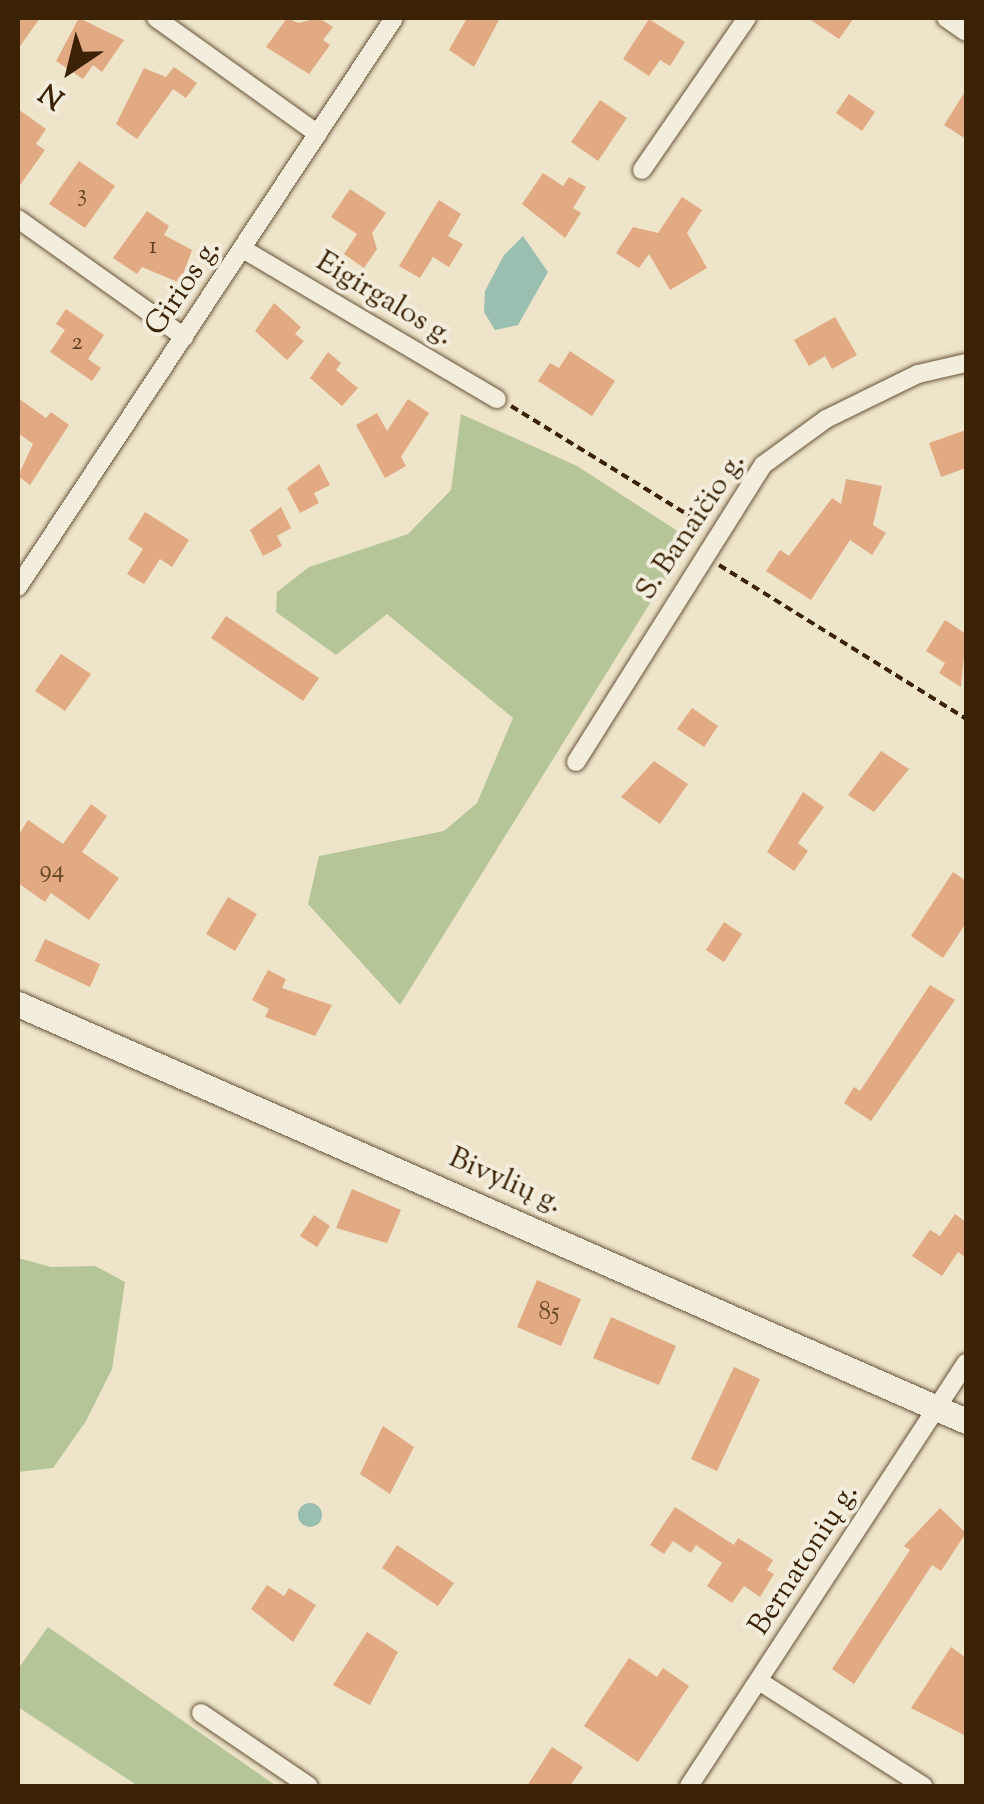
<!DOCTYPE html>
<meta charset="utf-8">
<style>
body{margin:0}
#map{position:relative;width:984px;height:1804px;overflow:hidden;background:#ede4ca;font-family:"Sorts Mill Goudy",serif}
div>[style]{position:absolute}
.green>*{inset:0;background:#b5c598}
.water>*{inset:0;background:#9abfb1}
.round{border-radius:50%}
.building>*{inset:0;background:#e2aa82}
.path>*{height:4px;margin-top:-2px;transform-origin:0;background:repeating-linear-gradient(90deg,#3b2204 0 8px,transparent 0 13px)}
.roads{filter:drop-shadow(0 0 2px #685236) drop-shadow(0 0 2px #685236)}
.street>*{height:18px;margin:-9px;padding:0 9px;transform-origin:9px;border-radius:9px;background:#f3eddd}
.secondary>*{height:25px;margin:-12.5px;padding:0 12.5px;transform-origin:12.5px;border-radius:12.5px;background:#f3eddd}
span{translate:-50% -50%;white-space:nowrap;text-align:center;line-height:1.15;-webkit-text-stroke:8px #f3eddd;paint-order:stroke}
.number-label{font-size:25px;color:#654424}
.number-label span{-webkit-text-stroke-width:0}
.street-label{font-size:30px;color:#3b2204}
.frame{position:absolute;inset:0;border:20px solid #3b2204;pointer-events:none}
.north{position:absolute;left:20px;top:20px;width:100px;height:100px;-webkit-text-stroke:8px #f3eddd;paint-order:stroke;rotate:215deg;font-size:28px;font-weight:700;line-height:40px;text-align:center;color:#3b2204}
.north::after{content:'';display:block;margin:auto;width:35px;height:45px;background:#3b2204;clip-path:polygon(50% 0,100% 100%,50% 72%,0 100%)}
</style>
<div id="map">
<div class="green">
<div style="clip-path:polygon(461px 414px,577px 466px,690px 539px,400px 1005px,308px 904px,319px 856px,444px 831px,477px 803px,513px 718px,387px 614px,336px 655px,276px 612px,277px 592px,309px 567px,408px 534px,451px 490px)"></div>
<div style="clip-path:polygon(18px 1258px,51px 1267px,95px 1266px,125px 1282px,112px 1369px,86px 1421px,53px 1468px,18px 1472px)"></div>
<div style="clip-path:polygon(48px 1627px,265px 1778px,277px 1786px,138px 1786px,18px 1707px,18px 1669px)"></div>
</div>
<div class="water">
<div style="clip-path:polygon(523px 236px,548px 272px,518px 325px,495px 330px,484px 312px,485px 291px,504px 255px)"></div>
<div class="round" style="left:298px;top:1503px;width:24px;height:24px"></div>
</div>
<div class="building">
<div style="clip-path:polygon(18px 18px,40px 18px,18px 49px)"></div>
<div style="clip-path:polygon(79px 18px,124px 40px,102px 72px,93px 65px,83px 79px,56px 61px)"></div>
<div style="clip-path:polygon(287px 18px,298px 23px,319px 18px,333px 27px,323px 40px,330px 45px,309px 74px,266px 47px)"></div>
<div style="clip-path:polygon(467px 18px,500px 18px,474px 67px,449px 50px)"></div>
<div style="clip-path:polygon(808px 18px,854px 18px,839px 39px)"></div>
<div style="clip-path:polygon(649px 19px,685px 42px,670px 66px,660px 60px,649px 76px,623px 59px)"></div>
<div style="clip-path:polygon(174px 67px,197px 83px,186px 98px,173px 89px,137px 139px,116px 124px,144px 68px,166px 77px)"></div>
<div style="clip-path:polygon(966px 90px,966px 139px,944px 125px)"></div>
<div style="clip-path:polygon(849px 94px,875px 112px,862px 131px,836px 113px)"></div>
<div style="clip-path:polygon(600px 100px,627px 118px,598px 161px,571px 142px)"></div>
<div style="clip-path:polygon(18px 109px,46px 129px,36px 144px,45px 150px,18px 188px)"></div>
<div style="clip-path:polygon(79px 161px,115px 186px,85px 228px,49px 204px)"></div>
<div style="clip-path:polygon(543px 173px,563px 186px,569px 177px,586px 187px,573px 208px,581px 213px,565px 238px,522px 204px)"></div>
<div style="clip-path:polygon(350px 189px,386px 213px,372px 233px,377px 249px,364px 268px,344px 254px,357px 234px,331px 217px)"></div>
<div style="clip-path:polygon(682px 197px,702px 210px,687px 233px,707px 268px,670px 290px,649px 254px,639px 268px,616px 253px,633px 227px,658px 233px)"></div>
<div style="clip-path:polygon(439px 200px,461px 214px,448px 236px,463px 244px,449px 267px,433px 257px,420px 278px,399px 266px)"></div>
<div style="clip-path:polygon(147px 211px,169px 226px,164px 235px,192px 250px,180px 283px,142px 267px,137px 274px,113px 258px)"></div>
<div style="clip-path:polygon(274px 303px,301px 327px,295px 334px,304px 341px,287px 360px,255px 331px)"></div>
<div style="clip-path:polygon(66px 309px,104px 335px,88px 359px,101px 368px,92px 381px,50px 352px,65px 330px,56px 324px)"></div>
<div style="clip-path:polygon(835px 317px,857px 355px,832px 369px,825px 356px,809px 366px,794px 340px)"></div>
<div style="clip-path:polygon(570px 351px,615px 381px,592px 416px,538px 381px,550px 363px,559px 368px)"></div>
<div style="clip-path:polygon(328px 352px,341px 363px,336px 370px,358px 388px,342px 406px,310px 378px)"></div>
<div style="clip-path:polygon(18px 398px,46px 418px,51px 412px,69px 425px,30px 485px,18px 476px,33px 444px,18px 433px)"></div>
<div style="clip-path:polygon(408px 399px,429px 413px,401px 457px,406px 466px,385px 478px,356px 425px,377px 413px,387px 431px)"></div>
<div style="clip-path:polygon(966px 430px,966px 468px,941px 477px,929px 443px)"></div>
<div style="clip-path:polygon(319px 464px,330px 485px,314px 493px,319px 503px,300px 513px,287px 488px)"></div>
<div style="clip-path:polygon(846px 479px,882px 486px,873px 525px,886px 533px,872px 555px,850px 540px,811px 600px,766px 571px,780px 550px,789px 556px,832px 498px,841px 504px)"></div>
<div style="clip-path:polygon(281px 507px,291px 528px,277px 536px,282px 546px,263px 556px,250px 530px)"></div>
<div style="clip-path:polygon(145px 512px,189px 540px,172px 567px,160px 559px,144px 584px,127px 574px,143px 549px,128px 539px)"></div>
<div style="clip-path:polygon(226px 616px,319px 678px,303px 701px,211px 638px)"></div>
<div style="clip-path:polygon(945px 620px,966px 634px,961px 687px,939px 673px,945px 663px,926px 651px)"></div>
<div style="clip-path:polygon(61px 654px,91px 674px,65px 711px,35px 691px)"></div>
<div style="clip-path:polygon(692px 708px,718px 726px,704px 747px,677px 729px)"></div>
<div style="clip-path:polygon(881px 751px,909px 769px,874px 812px,848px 795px)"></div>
<div style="clip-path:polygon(654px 761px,688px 784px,660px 824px,621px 797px)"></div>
<div style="clip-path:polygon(803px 792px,824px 807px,798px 843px,808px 851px,794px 871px,767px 852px)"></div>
<div style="clip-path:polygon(91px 804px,107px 816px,82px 852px,119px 878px,89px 920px,51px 893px,45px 902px,18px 883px,18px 836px,28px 820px,63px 844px)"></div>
<div style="clip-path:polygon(953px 872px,966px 881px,966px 923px,943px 958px,911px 936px)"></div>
<div style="clip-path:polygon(228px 897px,257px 914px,235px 951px,206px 934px)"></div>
<div style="clip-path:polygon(724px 922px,742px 934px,724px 962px,706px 950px)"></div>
<div style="clip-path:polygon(45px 939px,100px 964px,90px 987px,35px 961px)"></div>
<div style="clip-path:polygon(268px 970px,286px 979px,282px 988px,332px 1005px,315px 1036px,265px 1017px,269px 1009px,252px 1000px)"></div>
<div style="clip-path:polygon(930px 985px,955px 1000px,871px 1121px,844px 1103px,854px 1087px,860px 1091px)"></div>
<div style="clip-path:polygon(352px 1189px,401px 1210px,387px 1243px,336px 1228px)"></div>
<div style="clip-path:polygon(955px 1214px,966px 1222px,966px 1258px,958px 1252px,942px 1276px,912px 1256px,930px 1230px,940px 1236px)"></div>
<div style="clip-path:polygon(314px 1215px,330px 1226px,317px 1247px,300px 1236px)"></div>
<div style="clip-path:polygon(537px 1280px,581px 1299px,561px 1346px,517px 1327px)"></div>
<div style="clip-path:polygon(611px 1317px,676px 1346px,659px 1385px,593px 1358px)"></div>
<div style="clip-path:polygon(734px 1367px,760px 1379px,717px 1471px,691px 1459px)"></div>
<div style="clip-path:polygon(383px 1426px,414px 1447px,390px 1494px,360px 1474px)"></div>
<div style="clip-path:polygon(675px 1507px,734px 1545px,738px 1538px,773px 1560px,767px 1570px,774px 1574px,760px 1597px,744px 1586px,732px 1603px,707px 1586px,722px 1563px,696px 1545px,691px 1553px,673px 1541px,664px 1554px,650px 1545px)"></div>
<div style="clip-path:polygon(940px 1508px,966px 1533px,941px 1571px,932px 1565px,854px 1684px,832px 1669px,910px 1550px,904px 1546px)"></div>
<div style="clip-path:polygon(397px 1545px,454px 1583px,438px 1606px,382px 1568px)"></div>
<div style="clip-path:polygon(267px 1585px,284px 1596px,289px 1588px,316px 1605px,293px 1642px,251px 1609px)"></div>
<div style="clip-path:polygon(367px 1632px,398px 1652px,370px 1705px,333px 1685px)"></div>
<div style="clip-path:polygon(951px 1647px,966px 1658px,966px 1736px,911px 1708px)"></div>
<div style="clip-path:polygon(629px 1658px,657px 1677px,663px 1668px,689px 1686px,638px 1762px,584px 1726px)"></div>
<div style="clip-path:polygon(552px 1747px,583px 1767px,570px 1786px,527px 1786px)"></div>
</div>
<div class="path">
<div style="left:511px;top:406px;width:225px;rotate:31.6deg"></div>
<div style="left:719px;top:565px;width:291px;rotate:31.9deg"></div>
</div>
<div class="roads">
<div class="street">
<div style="left:156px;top:18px;width:199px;rotate:35.6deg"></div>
<div style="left:946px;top:18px;width:24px;rotate:35deg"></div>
<div style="left:642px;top:170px;width:185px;rotate:-55.4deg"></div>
<div style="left:18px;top:219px;width:204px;rotate:35.4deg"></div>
<div style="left:243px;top:249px;width:295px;rotate:30.6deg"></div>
<div style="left:18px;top:587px;width:682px;rotate:-56.54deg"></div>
<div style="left:576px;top:762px;width:351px;rotate:-57.8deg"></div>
<div style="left:763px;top:465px;width:78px;rotate:-36.1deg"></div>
<div style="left:826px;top:419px;width:102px;rotate:-26.1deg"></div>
<div style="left:918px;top:374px;width:49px;rotate:-12.9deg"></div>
<div style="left:759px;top:1681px;width:195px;rotate:32.6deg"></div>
<div style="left:201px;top:1713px;width:130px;rotate:34.1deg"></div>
<div style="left:689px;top:1786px;width:506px;rotate:-56.78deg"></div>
</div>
<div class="secondary">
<div style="left:18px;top:1004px;width:1036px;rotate:23.74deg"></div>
</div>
</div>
<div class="number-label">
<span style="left:82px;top:195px">3</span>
<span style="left:153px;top:247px">1</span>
<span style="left:77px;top:343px">2</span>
<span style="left:52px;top:871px">94</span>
<span style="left:549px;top:1313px">85</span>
</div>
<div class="street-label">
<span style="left:184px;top:288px;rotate:-56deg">Girios g.</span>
<span style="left:384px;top:300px;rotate:31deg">Eigirgalos g.</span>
<span style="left:692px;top:527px;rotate:-56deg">S. Banaičio g.</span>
<span style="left:505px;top:1182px;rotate:24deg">Bivylių g.</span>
<span style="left:805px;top:1560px;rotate:-57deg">Bernatonių g.</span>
</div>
<div class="frame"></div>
<div class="north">N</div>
</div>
